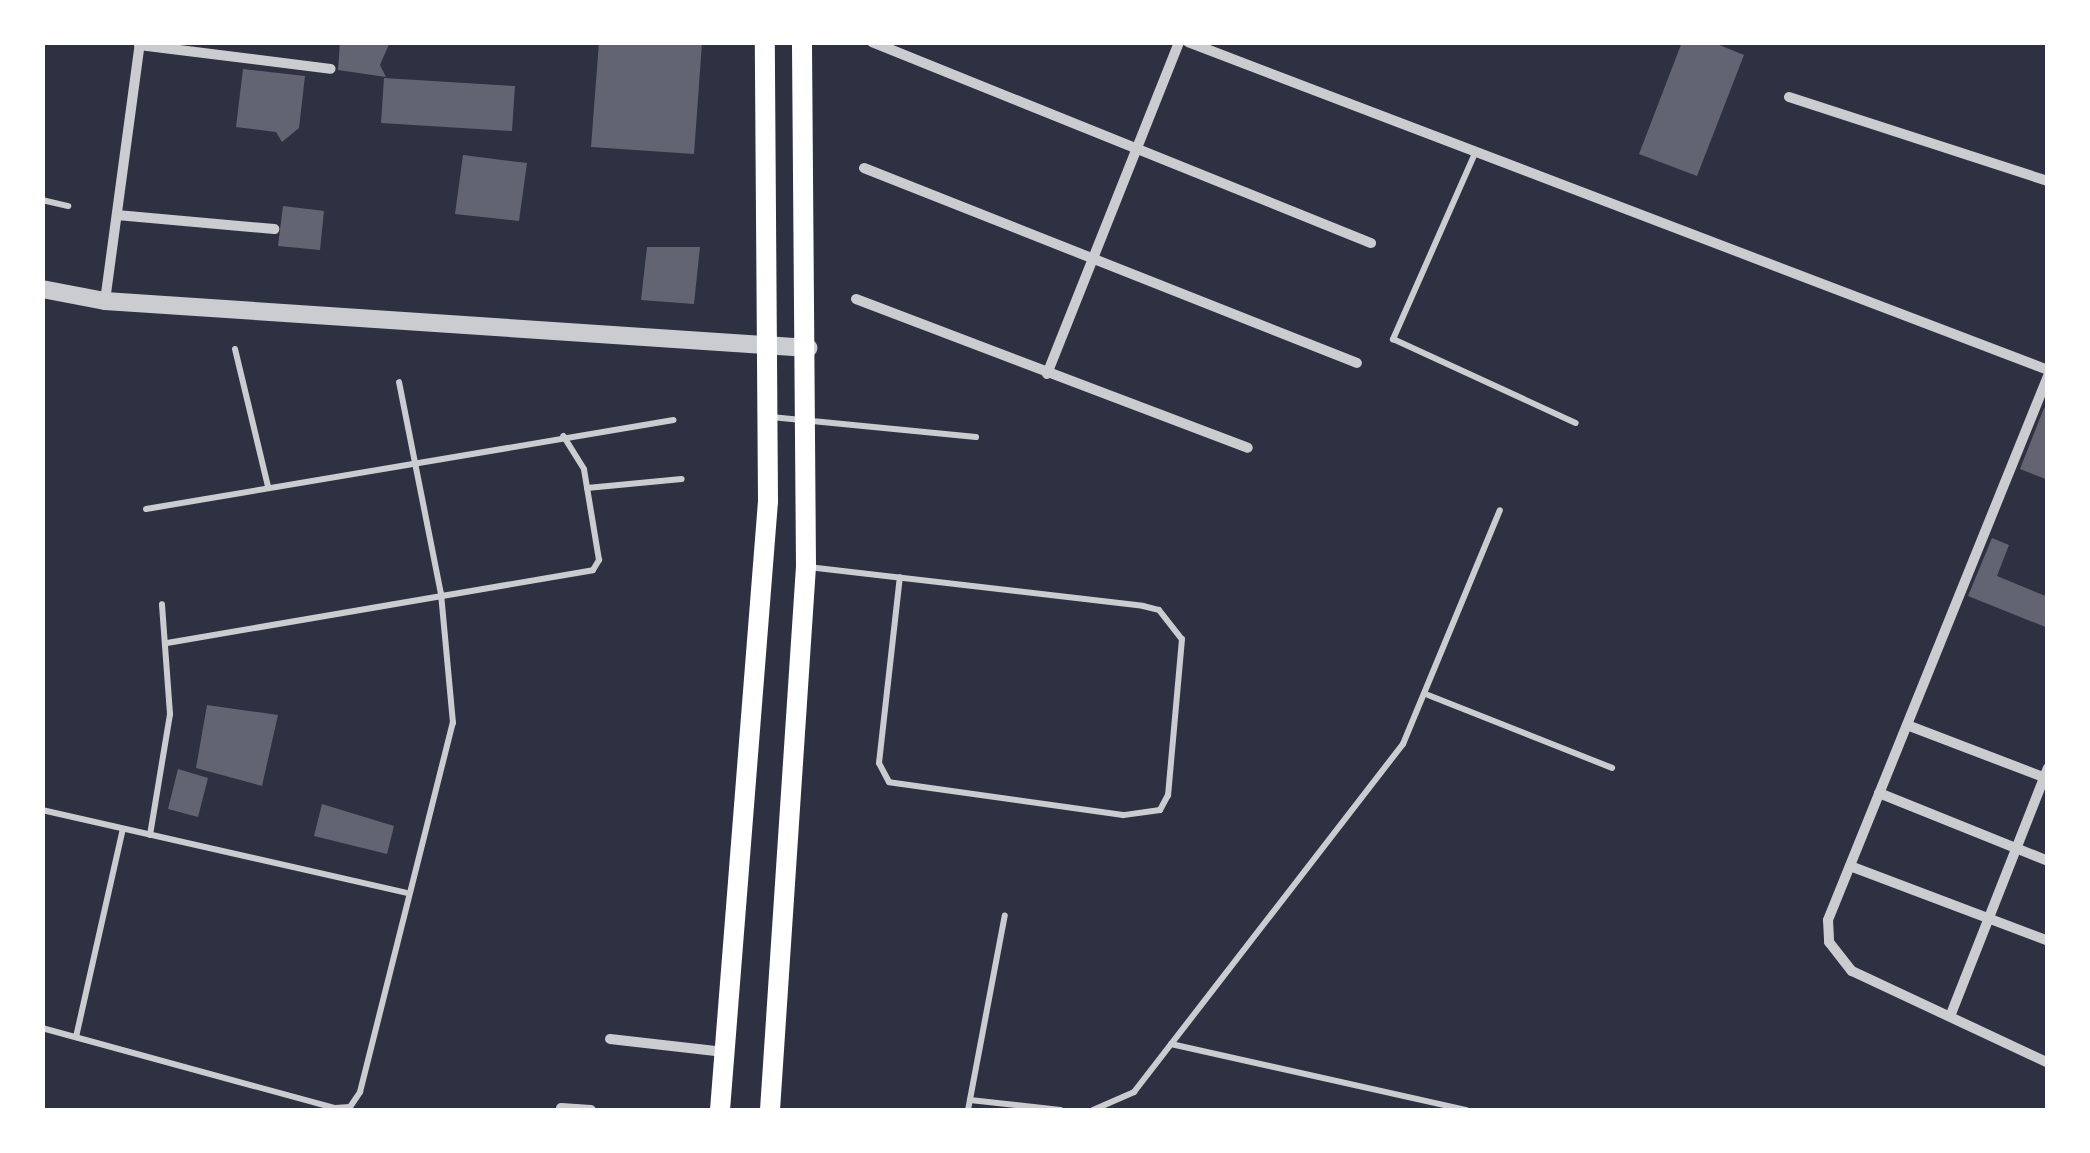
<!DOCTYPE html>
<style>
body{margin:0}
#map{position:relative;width:2090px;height:1153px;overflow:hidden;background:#2d3142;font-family:"PT Sans Narrow",sans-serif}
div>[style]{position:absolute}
.building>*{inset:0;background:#626471}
.service>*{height:6px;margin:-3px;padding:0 3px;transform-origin:3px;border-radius:3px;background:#caccd0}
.minor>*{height:10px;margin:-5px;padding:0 5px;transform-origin:5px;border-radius:5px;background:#caccd0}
.tertiary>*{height:18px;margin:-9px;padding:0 9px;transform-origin:9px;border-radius:9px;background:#caccd0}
.secondary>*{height:20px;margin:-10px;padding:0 10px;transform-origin:10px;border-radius:10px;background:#fff}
span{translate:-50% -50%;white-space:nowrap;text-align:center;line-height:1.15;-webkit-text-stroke:10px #fff;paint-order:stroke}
.frame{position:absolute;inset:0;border:45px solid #fff;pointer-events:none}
</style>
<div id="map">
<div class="building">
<div style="clip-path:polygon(340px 42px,390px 42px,380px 65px,386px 77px,338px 70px)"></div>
<div style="clip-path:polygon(599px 42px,702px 43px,694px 154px,591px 147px)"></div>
<div style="clip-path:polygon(1682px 42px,1712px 42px,1744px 55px,1697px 176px,1639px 154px)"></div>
<div style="clip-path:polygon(243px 69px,305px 76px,299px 128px,282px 142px,276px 132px,236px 127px)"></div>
<div style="clip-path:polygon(384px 78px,515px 86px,512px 131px,381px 123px)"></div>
<div style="clip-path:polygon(463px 155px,527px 163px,519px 221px,455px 214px)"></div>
<div style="clip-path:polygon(283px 206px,324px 211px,320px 250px,278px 246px)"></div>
<div style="clip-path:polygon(647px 247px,700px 247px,694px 304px,641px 300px)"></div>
<div style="clip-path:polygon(2044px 408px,2048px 409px,2048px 480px,2020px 469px)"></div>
<div style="clip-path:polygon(1992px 538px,2009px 545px,1997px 576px,2048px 597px,2048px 628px,1968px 596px)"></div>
<div style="clip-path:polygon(207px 705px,278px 715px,262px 786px,196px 768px)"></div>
<div style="clip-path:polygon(178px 769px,208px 778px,198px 817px,168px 809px)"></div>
<div style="clip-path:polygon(322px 804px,394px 826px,387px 854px,314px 836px)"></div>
</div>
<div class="service">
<div style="left:1476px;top:151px;width:206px;rotate:113.8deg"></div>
<div style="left:1393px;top:339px;width:201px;rotate:24.7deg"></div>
<div style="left:42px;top:200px;width:27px;rotate:13deg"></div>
<div style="left:235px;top:349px;width:141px;rotate:76.5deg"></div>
<div style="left:771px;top:417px;width:206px;rotate:5.6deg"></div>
<div style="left:587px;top:488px;width:95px;rotate:-5.4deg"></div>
<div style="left:146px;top:509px;width:535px;rotate:-9.57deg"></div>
<div style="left:808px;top:567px;width:337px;rotate:6.6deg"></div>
<div style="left:1143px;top:606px;width:16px;rotate:14deg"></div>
<div style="left:1159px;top:610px;width:37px;rotate:52deg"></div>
<div style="left:1182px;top:639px;width:157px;rotate:95.1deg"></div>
<div style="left:1168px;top:795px;width:17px;rotate:118deg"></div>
<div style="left:1160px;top:810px;width:37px;rotate:172deg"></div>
<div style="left:1123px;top:815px;width:236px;rotate:-172deg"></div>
<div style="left:889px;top:782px;width:21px;rotate:-118deg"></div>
<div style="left:879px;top:763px;width:187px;rotate:-83.6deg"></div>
<div style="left:167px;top:643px;width:432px;rotate:-9.7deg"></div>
<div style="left:593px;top:570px;width:12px;rotate:-59deg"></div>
<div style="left:599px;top:560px;width:92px;rotate:-99.4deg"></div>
<div style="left:584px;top:469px;width:39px;rotate:-122deg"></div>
<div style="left:1428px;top:695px;width:198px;rotate:21.6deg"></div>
<div style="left:42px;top:810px;width:373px;rotate:12.8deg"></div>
<div style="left:150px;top:835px;width:123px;rotate:-80.6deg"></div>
<div style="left:170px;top:714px;width:110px;rotate:-94.2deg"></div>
<div style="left:42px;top:1028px;width:304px;rotate:15.3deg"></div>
<div style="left:335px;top:1108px;width:15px;rotate:-4deg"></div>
<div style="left:350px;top:1107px;width:18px;rotate:-56deg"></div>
<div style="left:360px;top:1092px;width:381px;rotate:-75.9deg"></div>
<div style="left:453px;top:723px;width:130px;rotate:-95.3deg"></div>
<div style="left:441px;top:594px;width:216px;rotate:-101.2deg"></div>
<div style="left:76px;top:1037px;width:213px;rotate:-77.3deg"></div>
<div style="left:1171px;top:1044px;width:303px;rotate:12.6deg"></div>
<div style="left:970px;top:1100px;width:91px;rotate:6.3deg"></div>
<div style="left:968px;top:1110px;width:198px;rotate:-79.3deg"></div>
<div style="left:1093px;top:1110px;width:45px;rotate:-23.7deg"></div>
<div style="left:1134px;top:1092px;width:440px;rotate:-52.3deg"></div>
<div style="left:1403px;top:744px;width:253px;rotate:-67.5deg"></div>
</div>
<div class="minor">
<div style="left:872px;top:42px;width:538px;rotate:21.94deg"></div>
<div style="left:1188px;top:42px;width:920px;rotate:20.88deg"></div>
<div style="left:139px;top:45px;width:193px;rotate:7.1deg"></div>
<div style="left:1789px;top:97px;width:272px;rotate:18deg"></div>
<div style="left:864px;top:168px;width:530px;rotate:21.58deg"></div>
<div style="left:117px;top:215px;width:158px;rotate:5.1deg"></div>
<div style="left:856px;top:299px;width:419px;rotate:20.8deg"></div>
<div style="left:105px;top:301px;width:261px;rotate:-82.3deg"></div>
<div style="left:1047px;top:374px;width:357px;rotate:-68.3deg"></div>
<div style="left:2048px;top:376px;width:587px;rotate:112.02deg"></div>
<div style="left:1828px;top:920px;width:22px;rotate:87deg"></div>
<div style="left:1829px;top:942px;width:37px;rotate:52deg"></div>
<div style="left:1852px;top:971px;width:217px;rotate:25.1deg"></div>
<div style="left:1907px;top:725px;width:149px;rotate:20.9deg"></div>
<div style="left:1879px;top:793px;width:182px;rotate:21.9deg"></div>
<div style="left:1850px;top:866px;width:212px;rotate:20.7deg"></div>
<div style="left:1951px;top:1014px;width:264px;rotate:-68.5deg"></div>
<div style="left:610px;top:1039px;width:115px;rotate:6.5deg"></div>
<div style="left:561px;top:1108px;width:30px;rotate:4deg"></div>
</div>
<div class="tertiary">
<div style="left:42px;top:289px;width:64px;rotate:10.8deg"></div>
<div style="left:105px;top:301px;width:705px;rotate:3.82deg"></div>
</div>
<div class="secondary">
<div style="left:720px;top:1110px;width:611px;rotate:-85.49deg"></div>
<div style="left:768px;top:501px;width:459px;rotate:-90.4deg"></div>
<div style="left:770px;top:1110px;width:545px;rotate:-86.21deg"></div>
<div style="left:806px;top:566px;width:524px;rotate:-90.44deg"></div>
</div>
<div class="frame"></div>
</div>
